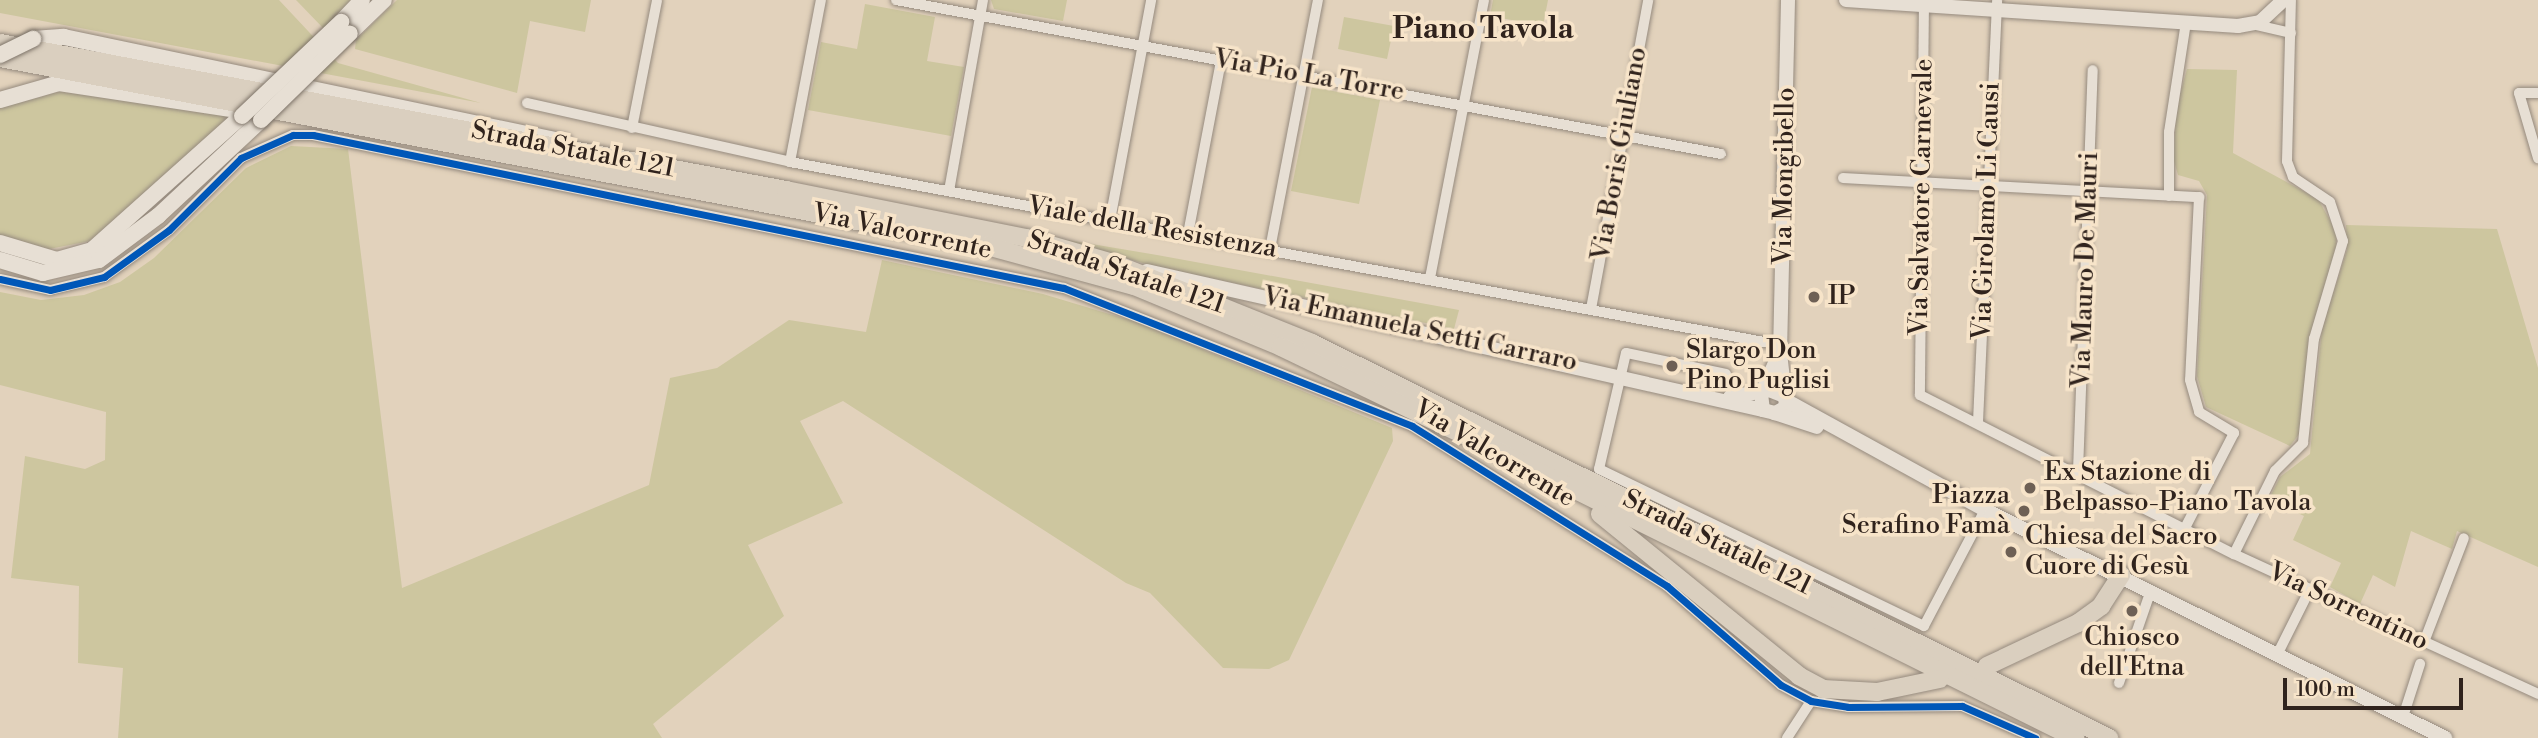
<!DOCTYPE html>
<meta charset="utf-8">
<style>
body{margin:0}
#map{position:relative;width:2538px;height:738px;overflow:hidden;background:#e2d2bc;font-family:"Libre Bodoni",serif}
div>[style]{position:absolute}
.green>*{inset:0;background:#cdc69f}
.roads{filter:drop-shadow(0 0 2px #958a7e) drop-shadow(0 0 2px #958a7e)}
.minor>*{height:10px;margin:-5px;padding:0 5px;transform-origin:5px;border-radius:5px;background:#e7dfd4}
.tertiary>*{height:14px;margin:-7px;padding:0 7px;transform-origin:7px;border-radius:7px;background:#e7dfd4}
.secondary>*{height:16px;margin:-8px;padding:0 8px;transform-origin:8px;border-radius:8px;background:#e7dfd4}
.primary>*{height:18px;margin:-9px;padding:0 9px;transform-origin:9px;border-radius:9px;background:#dacfbf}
.bridges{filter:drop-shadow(0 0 2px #7d7368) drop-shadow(0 0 2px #7d7368)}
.secondary-bridge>*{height:16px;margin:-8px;padding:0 8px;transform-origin:8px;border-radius:8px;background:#e7dfd4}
.cycleway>*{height:7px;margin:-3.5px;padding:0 3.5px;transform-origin:3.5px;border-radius:3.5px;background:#0057b8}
.dots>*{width:19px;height:19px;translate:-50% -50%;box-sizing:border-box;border:4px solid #f7e4c9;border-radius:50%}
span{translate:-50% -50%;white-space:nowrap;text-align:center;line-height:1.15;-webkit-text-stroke:7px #f7e4c9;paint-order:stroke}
.street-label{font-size:26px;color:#30231d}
.poi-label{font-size:26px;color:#30231d}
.left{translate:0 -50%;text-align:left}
.right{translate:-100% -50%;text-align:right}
.quarter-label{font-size:30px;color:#30231d;font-weight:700}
.scale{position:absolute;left:2283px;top:678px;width:180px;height:32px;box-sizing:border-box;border:4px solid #30231d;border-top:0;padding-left:9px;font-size:21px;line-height:24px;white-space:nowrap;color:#30231d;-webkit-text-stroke:5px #f7e4c9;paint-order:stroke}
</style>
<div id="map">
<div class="green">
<div style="clip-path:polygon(0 0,279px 0,338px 63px,481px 103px,0 13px)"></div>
<div style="clip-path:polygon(296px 0,354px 0,324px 29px)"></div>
<div style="clip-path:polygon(397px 0,591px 0,585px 32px,530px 21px,517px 93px,355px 49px,356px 40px)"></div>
<div style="clip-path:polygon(991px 0,1067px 0,1063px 21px,994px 9px)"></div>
<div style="clip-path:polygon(1493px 0,1548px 0,1543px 26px,1490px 16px)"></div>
<div style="clip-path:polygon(865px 4px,935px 17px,927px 61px,964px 67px,951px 136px,808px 110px,821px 42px,857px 49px)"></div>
<div style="clip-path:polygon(1344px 17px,1394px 26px,1387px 59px,1338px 49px)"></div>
<div style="clip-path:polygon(2187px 69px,2237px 70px,2233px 153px,2318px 199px,2336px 231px,2336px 252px,2308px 349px,2300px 433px,2290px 446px,2206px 407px,2197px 376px,2207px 195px,2199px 181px,2178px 175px,2174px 161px,2176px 109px)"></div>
<div style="clip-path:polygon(1312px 87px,1380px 100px,1359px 204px,1291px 191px)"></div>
<div style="clip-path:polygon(65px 90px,231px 116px,116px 224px,90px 241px,44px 250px,0 237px,0 108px)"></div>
<div style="clip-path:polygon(291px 146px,348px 149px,402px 588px,649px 485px,670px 378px,717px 368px,789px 320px,866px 332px,882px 260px,1043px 294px,1136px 322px,1392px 428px,1393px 441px,1289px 660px,1269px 669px,1223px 668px,1150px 593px,1126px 583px,843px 401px,800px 421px,843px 503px,748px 545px,784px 616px,653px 724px,662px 738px,118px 738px,123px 668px,78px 663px,79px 586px,11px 578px,25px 456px,85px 469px,105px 460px,106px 412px,0 385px,0 292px,41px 300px,84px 295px,120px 282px,154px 258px,246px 168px)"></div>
<div style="clip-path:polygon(2346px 225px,2497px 229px,2538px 368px,2538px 567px,2457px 531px,2452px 549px,2411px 531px,2395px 587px,2373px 575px,2360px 604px,2330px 587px,2341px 563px,2293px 540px,2304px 516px,2269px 499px,2280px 477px,2310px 454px,2322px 328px,2347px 250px)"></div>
<div style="clip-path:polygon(1050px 237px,1157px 255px,1459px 310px,1454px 329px,1157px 267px)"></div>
</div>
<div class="roads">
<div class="minor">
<div style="left:896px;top:0;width:839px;rotate:10.57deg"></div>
<div style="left:1924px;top:0;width:395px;rotate:90.6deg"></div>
<div style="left:1920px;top:395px;width:352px;rotate:26.9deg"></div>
<div style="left:2234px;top:554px;width:335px;rotate:24.7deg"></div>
<div style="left:2252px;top:24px;width:40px;rotate:13deg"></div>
<div style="left:2538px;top:93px;width:19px;rotate:180deg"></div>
<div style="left:2519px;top:93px;width:68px;rotate:73.7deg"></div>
<div style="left:527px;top:103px;width:270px;rotate:12.6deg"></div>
<div style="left:790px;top:162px;width:1007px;rotate:10.47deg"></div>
<div style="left:632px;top:128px;width:130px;rotate:-78.9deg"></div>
<div style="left:790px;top:162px;width:165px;rotate:-79.2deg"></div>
<div style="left:1843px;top:178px;width:357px;rotate:3.1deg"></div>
<div style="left:2199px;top:197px;width:183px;rotate:92.8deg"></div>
<div style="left:2190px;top:380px;width:33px;rotate:74deg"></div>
<div style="left:2199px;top:412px;width:41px;rotate:31deg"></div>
<div style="left:2234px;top:433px;width:105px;rotate:117.3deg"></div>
<div style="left:949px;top:191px;width:194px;rotate:-79.9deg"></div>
<div style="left:2169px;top:196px;width:64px;rotate:-90deg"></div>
<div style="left:2169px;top:132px;width:111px;rotate:-81.2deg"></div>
<div style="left:1110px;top:220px;width:224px;rotate:-79.4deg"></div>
<div style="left:1188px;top:234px;width:176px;rotate:-79.2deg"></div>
<div style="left:1270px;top:249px;width:254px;rotate:-79.1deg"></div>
<div style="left:1430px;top:278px;width:283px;rotate:-79deg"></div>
<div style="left:0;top:279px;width:51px;rotate:12.4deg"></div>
<div style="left:50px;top:290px;width:56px;rotate:-13.5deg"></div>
<div style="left:104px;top:277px;width:80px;rotate:-35.9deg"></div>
<div style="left:169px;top:230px;width:102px;rotate:-45deg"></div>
<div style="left:241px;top:158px;width:57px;rotate:-23.9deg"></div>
<div style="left:293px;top:135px;width:20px"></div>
<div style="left:313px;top:135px;width:766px;rotate:11.52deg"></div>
<div style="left:1064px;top:288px;width:374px;rotate:21.6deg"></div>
<div style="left:1412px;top:426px;width:301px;rotate:32.1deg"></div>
<div style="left:1667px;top:586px;width:151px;rotate:41deg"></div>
<div style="left:1781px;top:685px;width:34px;rotate:28deg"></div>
<div style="left:1811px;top:701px;width:37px;rotate:9deg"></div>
<div style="left:1848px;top:707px;width:114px;rotate:-0.5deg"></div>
<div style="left:1962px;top:706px;width:80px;rotate:23.7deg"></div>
<div style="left:1591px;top:309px;width:314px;rotate:-79.5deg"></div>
<div style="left:1726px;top:374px;width:102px;rotate:-168.1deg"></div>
<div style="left:1626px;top:353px;width:119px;rotate:103.1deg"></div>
<div style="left:1599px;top:469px;width:361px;rotate:25.8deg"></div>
<div style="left:1924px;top:626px;width:131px;rotate:-62.3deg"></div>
<div style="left:1978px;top:422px;width:422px;rotate:-87.4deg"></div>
<div style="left:2078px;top:471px;width:401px;rotate:-87.9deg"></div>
<div style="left:2234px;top:554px;width:93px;rotate:-63.7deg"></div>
<div style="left:2275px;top:471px;width:40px;rotate:-45deg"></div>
<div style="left:2303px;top:443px;width:105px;rotate:-84deg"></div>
<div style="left:2314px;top:339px;width:102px;rotate:-73.5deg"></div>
<div style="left:2343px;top:241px;width:41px;rotate:-108.4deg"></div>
<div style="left:2330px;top:202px;width:45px;rotate:-146deg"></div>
<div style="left:2293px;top:177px;width:17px;rotate:-111deg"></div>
<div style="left:2287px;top:161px;width:161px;rotate:-88.6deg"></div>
<div style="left:2424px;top:642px;width:111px;rotate:-69deg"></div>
<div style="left:2277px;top:655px;width:74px;rotate:-63.4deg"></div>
<div style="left:2119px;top:683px;width:98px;rotate:-71deg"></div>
<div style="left:2403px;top:717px;width:56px;rotate:-72.2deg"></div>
<div style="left:1787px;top:738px;width:44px;rotate:-57deg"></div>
</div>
<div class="tertiary">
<div style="left:1846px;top:0;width:393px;rotate:3.8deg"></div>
<div style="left:2238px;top:26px;width:22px;rotate:-10deg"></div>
<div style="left:2260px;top:22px;width:33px;rotate:-43deg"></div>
<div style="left:1147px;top:271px;width:631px;rotate:12.72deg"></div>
<div style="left:1762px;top:392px;width:42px;rotate:-65.9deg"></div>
<div style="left:1785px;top:396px;width:43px;rotate:-96.6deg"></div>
<div style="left:1780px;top:353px;width:353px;rotate:-88.7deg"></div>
<div style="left:1730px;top:397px;width:40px;rotate:-10deg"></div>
<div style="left:1769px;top:390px;width:17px;rotate:21deg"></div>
<div style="left:1785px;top:396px;width:11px;rotate:85deg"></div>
<div style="left:1786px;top:407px;width:13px;rotate:151deg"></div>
<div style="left:1775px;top:413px;width:12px;rotate:-166deg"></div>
<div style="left:1763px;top:410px;width:17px;rotate:-97deg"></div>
<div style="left:1787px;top:401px;width:233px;rotate:28.8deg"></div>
<div style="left:1991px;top:513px;width:507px;rotate:26.36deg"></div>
<div style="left:1775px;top:413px;width:44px;rotate:18.4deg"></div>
</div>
<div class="secondary">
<div style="left:341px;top:22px;width:30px;rotate:-46deg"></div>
<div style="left:350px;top:33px;width:47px;rotate:-44.1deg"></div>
<div style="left:33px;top:39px;width:31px;rotate:-4deg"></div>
<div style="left:64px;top:37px;width:512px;rotate:11.84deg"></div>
<div style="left:0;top:100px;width:61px;rotate:-16.1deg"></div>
<div style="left:59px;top:83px;width:194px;rotate:8.6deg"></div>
<div style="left:0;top:243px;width:59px;rotate:16.6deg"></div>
<div style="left:57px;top:260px;width:36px;rotate:-16deg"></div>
<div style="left:92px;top:250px;width:201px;rotate:-41.8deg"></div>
<div style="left:0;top:260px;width:45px;rotate:16.8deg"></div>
<div style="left:43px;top:273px;width:57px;rotate:-13.1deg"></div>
<div style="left:99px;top:260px;width:74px;rotate:-36.7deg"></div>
<div style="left:158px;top:216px;width:141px;rotate:-43deg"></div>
</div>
<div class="primary">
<div style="left:0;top:43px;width:800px;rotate:10.59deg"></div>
<div style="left:786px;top:190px;width:245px;rotate:11.3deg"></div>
<div style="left:1026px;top:238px;width:91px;rotate:16deg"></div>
<div style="left:1113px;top:263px;width:214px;rotate:21.9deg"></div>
<div style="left:1312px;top:343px;width:890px;rotate:26.36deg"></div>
<div style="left:0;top:58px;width:1001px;rotate:10.77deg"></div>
<div style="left:983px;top:245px;width:156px;rotate:15.2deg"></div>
<div style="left:1134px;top:286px;width:159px;rotate:22.5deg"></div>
<div style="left:1281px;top:347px;width:246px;rotate:25.7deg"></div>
<div style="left:1503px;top:454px;width:639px;rotate:26.4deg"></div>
<div style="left:1600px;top:514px;width:257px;rotate:39.1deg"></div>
<div style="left:1799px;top:676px;width:27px;rotate:28deg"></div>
<div style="left:1823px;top:689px;width:54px;rotate:3.2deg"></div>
<div style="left:1877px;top:692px;width:64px;rotate:-11.7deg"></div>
<div style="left:1987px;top:666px;width:101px;rotate:-25.3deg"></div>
<div style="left:2078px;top:623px;width:29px;rotate:-36deg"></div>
<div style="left:2101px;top:606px;width:37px;rotate:-57deg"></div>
</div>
</div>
<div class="bridges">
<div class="secondary-bridge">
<div style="left:0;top:55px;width:37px;rotate:-26deg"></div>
<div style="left:242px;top:116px;width:137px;rotate:-43.5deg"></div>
<div style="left:261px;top:120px;width:124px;rotate:-44.3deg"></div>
</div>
</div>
<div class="cycleway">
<div style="left:0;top:279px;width:51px;rotate:12.4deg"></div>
<div style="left:50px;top:290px;width:56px;rotate:-13.5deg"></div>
<div style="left:104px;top:277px;width:80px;rotate:-35.9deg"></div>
<div style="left:169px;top:230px;width:102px;rotate:-45deg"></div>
<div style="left:241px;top:158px;width:57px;rotate:-23.9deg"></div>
<div style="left:293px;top:135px;width:20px"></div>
<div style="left:313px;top:135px;width:766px;rotate:11.52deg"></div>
<div style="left:1064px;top:288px;width:374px;rotate:21.6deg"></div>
<div style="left:1412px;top:426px;width:301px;rotate:32.1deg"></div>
<div style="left:1667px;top:586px;width:151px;rotate:41deg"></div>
<div style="left:1781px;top:685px;width:34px;rotate:28deg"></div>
<div style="left:1811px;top:701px;width:37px;rotate:9deg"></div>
<div style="left:1848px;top:707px;width:114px;rotate:-0.5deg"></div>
<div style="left:1962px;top:706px;width:80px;rotate:23.7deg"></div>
</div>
<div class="dots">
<div style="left:1814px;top:297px;background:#6e6055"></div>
<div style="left:1672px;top:366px;background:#6e6055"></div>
<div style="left:2030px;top:488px;background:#6e6055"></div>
<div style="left:2024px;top:511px;background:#6e6055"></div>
<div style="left:2011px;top:552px;background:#6e6055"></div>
<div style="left:2132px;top:611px;background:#6e6055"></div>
</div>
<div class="street-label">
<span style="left:1309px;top:76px;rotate:10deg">Via Pio La Torre</span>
<span style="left:573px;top:150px;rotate:11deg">Strada Statale 121</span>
<span style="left:1620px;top:154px;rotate:-80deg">Via Boris Giuliano</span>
<span style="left:1785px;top:176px;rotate:-89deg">Via Mongibello</span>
<span style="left:1922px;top:197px;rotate:-89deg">Via Salvatore Carnevale</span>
<span style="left:1987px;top:211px;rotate:-88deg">Via Girolamo Li Causi</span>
<span style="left:1152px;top:228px;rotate:10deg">Viale della Resistenza</span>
<span style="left:902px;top:232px;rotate:12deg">Via Valcorrente</span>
<span style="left:2086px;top:270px;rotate:-88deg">Via Mauro De Mauri</span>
<span style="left:1126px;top:273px;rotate:19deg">Strada Statale 121</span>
<span style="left:1420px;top:330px;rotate:12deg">Via Emanuela Setti Carraro</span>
<span style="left:1494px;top:454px;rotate:31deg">Via Valcorrente</span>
<span style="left:1717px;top:543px;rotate:26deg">Strada Statale 121</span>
<span style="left:2348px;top:607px;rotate:25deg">Via Sorrentino</span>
</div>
<div class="poi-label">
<span class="left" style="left:1828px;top:297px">IP</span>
<span class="left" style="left:1686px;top:366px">Slargo Don<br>Pino Puglisi</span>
<span class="left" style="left:2044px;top:488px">Ex Stazione di<br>Belpasso-Piano Tavola</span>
<span class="right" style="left:2010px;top:511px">Piazza<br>Serafino Famà</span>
<span class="left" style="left:2025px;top:552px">Chiesa del Sacro<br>Cuore di Gesù</span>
<span style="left:2132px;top:653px">Chiosco<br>dell'Etna</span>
</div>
<div class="quarter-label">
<span style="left:1483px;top:29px">Piano Tavola</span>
</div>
<div class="scale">100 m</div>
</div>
